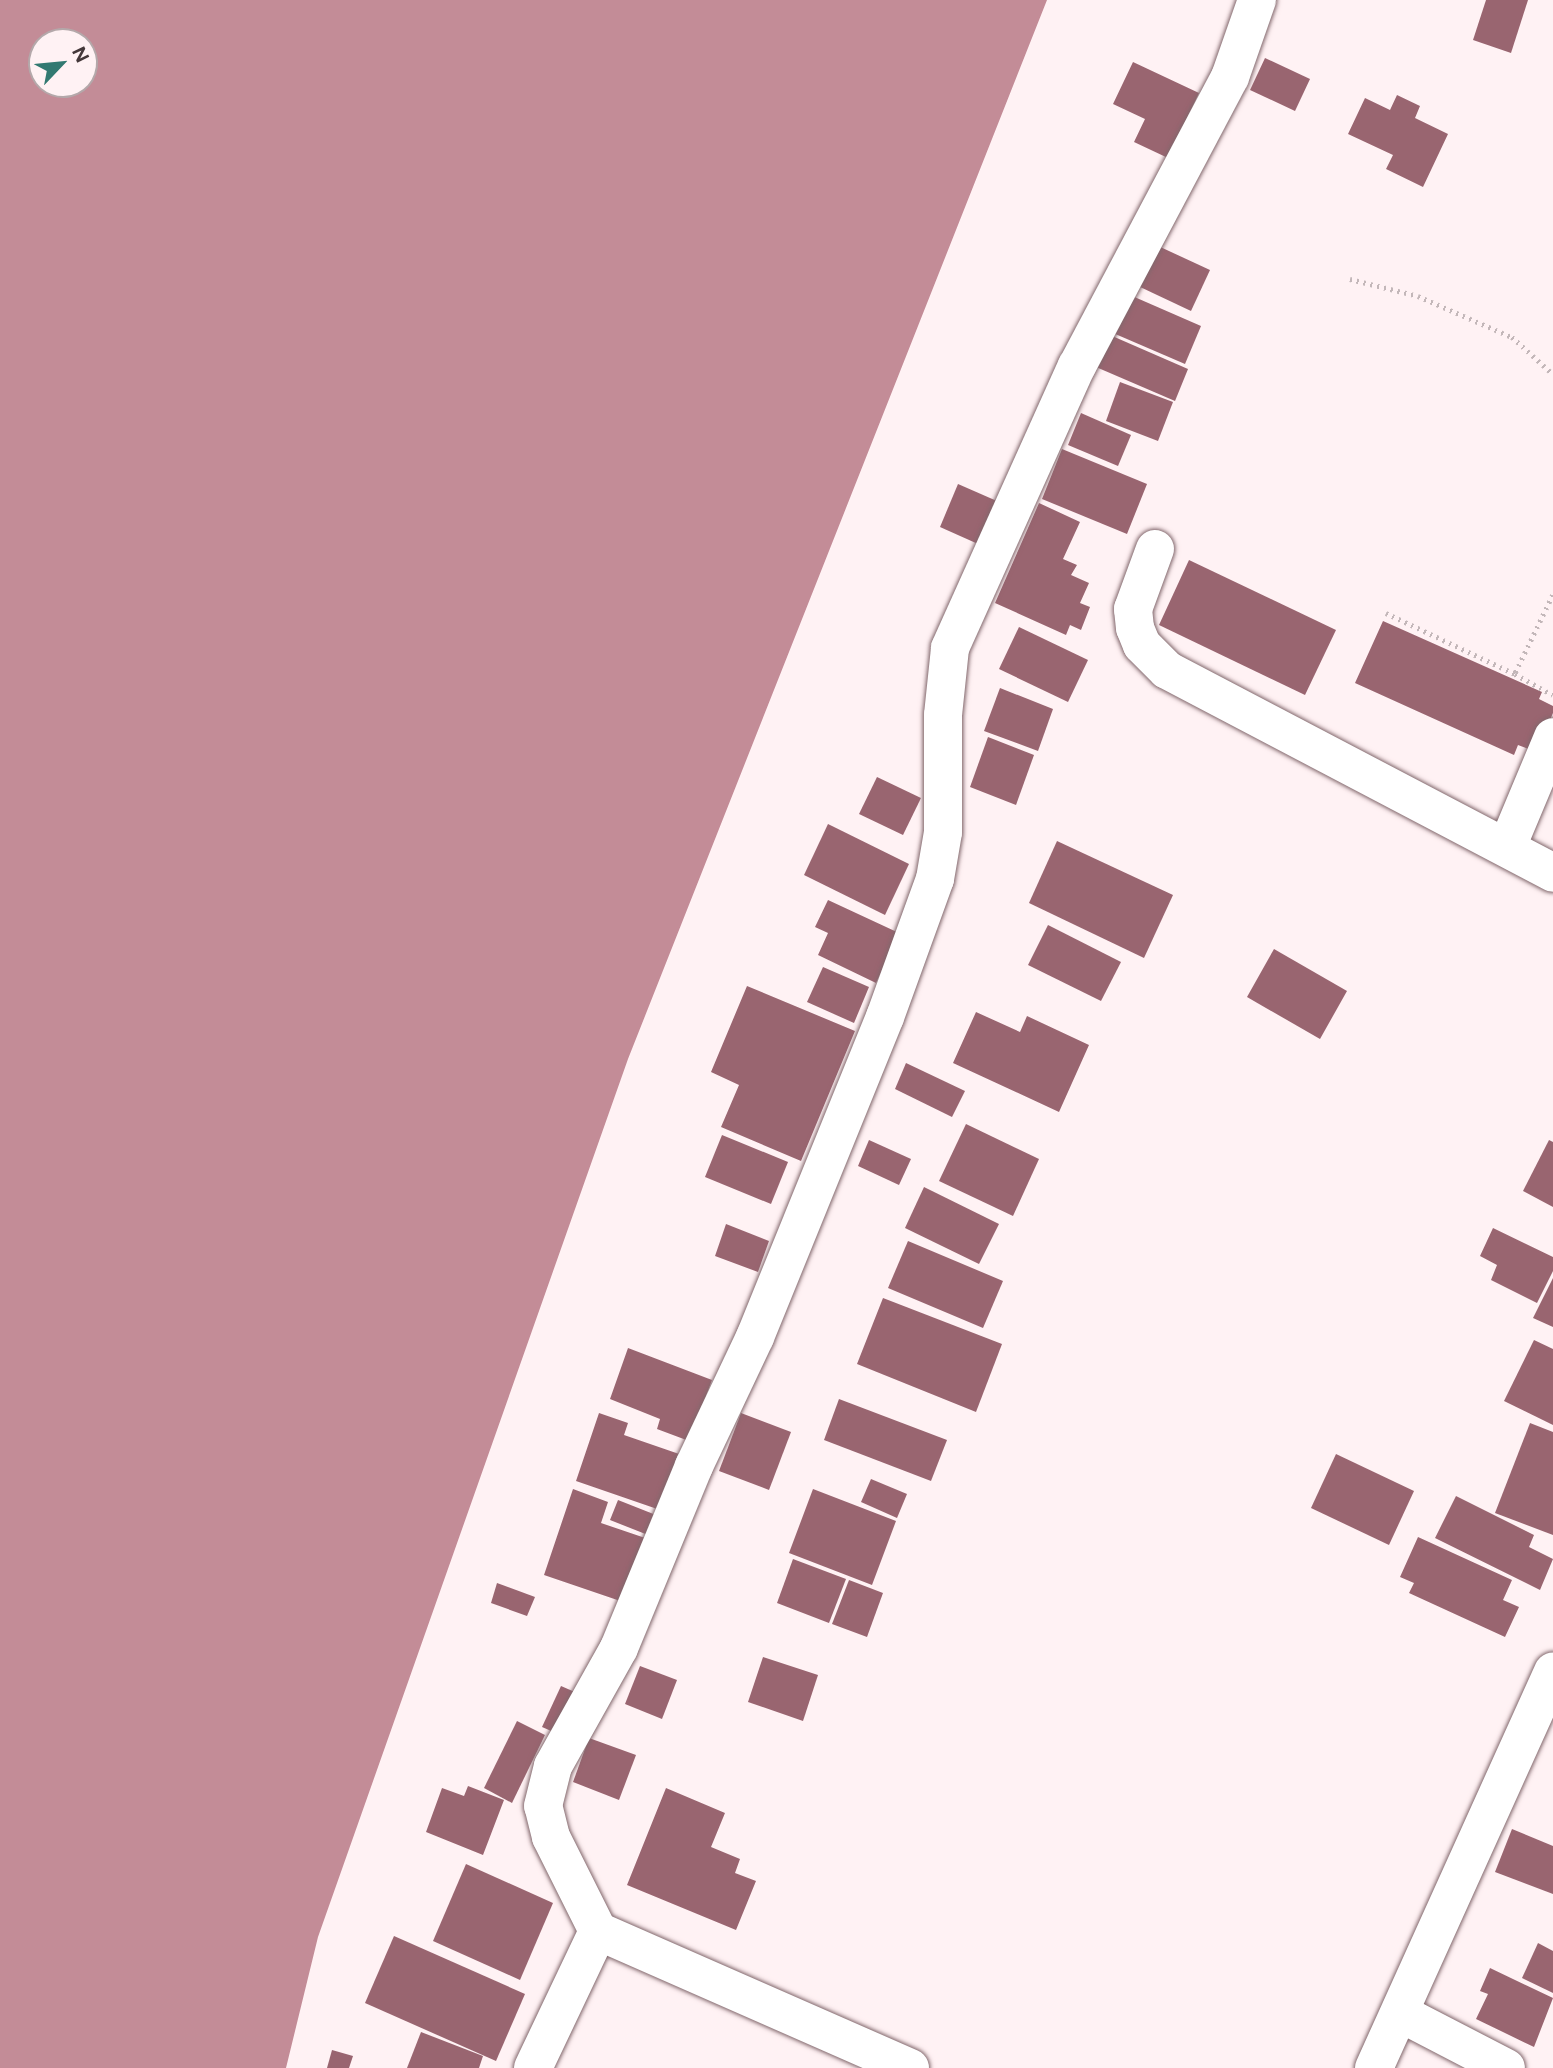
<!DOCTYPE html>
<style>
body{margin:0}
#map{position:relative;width:1553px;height:2068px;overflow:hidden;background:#fff2f4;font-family:Figtree,sans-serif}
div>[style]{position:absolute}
.water>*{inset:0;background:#c38c97}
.building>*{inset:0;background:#996570}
.path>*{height:4.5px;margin-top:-2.25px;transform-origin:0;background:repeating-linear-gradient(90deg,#c3b7b9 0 2px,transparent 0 7px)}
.roads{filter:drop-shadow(0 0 2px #82676c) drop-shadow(0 0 2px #82676c)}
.minor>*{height:38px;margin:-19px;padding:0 19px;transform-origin:19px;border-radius:19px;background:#fff}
span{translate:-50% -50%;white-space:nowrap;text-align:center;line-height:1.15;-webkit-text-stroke:7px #fff2f4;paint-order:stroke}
.north{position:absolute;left:28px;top:28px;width:70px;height:70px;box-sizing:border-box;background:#fff2f4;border:2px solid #b4a8aa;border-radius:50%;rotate:64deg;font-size:19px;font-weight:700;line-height:28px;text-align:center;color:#44383a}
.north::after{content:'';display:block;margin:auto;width:24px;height:32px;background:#327971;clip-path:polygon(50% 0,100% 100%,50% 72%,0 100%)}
</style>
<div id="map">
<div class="water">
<div style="clip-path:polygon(evenodd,0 0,1047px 0,628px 1059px,318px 1937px,286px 2068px,0 2068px,0 0,42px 42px,84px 42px,84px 84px,42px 84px,42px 42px)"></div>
</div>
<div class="building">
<div style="clip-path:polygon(1486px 0,1528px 0,1511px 53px,1473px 40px)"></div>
<div style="clip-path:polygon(1265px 58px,1310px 79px,1295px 111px,1250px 90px)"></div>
<div style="clip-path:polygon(1133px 62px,1199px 93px,1168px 158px,1134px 142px,1145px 119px,1113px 104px)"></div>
<div style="clip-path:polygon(1397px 95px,1420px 106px,1415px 118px,1448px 134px,1423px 187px,1386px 169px,1393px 155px,1348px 134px,1365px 98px,1390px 110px)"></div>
<div style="clip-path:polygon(1156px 245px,1210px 270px,1191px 311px,1138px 286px)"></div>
<div style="clip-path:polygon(1123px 292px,1201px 326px,1185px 364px,1106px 330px)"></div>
<div style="clip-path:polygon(1103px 332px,1188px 369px,1175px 401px,1089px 364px)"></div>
<div style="clip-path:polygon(1120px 382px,1173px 402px,1158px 441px,1106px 421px)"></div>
<div style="clip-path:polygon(1081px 413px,1131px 435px,1118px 466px,1068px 445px)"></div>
<div style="clip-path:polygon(1062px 449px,1147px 484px,1127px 534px,1042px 499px)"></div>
<div style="clip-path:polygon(958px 484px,1006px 505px,987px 548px,940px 527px)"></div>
<div style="clip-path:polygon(1039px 503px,1080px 522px,1063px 559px,1077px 565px,1071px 575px,1089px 583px,1080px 603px,1090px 607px,1081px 630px,1070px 625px,1066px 635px,995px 603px)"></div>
<div style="clip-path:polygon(1189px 560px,1336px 630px,1305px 695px,1159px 625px)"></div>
<div style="clip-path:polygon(1383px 621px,1542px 692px,1539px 699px,1553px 706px,1553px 713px,1536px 752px,1518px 745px,1514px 755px,1355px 683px)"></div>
<div style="clip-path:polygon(1019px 627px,1088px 660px,1068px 702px,999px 669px)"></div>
<div style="clip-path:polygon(1000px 688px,1053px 709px,1038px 751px,984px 731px)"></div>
<div style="clip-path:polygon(988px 737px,1034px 755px,1016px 805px,970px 787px)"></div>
<div style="clip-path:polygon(877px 777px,921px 798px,903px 835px,859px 814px)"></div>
<div style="clip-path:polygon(828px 824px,909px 864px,885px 915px,804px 875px)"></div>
<div style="clip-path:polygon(1057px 841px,1173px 895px,1144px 958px,1029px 903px)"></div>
<div style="clip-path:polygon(828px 900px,899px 933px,876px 983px,818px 955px,828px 933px,815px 927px)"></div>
<div style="clip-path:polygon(1048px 925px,1121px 962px,1101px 1001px,1028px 965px)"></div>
<div style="clip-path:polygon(1274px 949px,1347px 991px,1320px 1039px,1247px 997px)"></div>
<div style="clip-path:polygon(823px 967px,869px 987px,854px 1023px,807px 1002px)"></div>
<div style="clip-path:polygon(747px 986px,855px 1031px,801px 1161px,721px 1127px,739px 1085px,711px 1072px)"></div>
<div style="clip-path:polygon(976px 1012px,1020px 1032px,1027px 1016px,1089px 1045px,1059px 1112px,953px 1063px)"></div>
<div style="clip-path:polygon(906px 1063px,965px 1091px,952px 1117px,895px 1089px)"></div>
<div style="clip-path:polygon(966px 1124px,1039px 1159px,1013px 1216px,939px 1181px)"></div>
<div style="clip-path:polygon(722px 1135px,788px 1162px,771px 1204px,705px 1177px)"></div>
<div style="clip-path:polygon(869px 1140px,911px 1159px,899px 1185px,858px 1166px)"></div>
<div style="clip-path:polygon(1549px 1140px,1553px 1142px,1553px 1207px,1523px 1191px)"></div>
<div style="clip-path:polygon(924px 1187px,999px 1224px,979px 1264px,905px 1228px)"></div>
<div style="clip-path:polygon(726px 1224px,769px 1241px,758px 1272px,715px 1256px)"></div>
<div style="clip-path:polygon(1493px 1228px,1553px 1257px,1553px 1271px,1537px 1303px,1491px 1280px,1497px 1265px,1480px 1256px)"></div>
<div style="clip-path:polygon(908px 1241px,1003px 1281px,983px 1328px,888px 1288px)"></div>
<div style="clip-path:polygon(1553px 1278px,1553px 1327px,1533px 1318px)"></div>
<div style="clip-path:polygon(883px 1298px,1002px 1344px,976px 1412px,857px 1364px)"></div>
<div style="clip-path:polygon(1534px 1340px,1553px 1349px,1553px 1425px,1504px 1401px)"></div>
<div style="clip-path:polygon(628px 1348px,712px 1380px,689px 1441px,657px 1429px,660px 1419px,610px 1399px)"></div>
<div style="clip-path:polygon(839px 1399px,947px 1440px,931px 1481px,824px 1440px)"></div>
<div style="clip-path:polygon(599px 1413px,628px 1423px,624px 1435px,682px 1455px,663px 1511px,576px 1481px)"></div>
<div style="clip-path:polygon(741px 1413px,791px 1432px,769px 1490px,719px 1471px)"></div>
<div style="clip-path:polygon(1530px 1423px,1553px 1432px,1553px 1535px,1495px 1513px)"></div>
<div style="clip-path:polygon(1336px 1454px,1414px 1491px,1389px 1545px,1311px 1508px)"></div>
<div style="clip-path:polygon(871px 1479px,907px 1494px,897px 1518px,861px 1502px)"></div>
<div style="clip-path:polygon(573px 1489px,608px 1502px,601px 1523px,654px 1541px,632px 1605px,544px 1575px)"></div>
<div style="clip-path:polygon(813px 1489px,896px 1521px,872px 1585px,789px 1553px)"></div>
<div style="clip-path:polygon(1456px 1496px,1534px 1535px,1529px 1547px,1553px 1559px,1540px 1590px,1435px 1538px)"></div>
<div style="clip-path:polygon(618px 1500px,661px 1517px,653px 1537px,610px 1520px)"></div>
<div style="clip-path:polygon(1418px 1537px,1512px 1580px,1503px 1600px,1519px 1607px,1505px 1637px,1409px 1593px,1414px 1583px,1400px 1577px)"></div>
<div style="clip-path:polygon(793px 1559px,846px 1579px,829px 1623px,777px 1603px)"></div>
<div style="clip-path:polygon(849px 1580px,883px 1593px,867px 1637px,832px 1624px)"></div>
<div style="clip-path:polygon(497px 1583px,535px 1597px,527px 1616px,491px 1603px)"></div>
<div style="clip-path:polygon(763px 1657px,818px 1675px,803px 1721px,748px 1702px)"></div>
<div style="clip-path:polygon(640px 1666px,677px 1680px,662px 1719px,625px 1704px)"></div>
<div style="clip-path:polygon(561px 1686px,584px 1696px,565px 1737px,542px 1727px)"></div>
<div style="clip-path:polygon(517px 1721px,545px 1735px,512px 1803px,484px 1788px)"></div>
<div style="clip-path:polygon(589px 1738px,636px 1755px,619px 1800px,573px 1782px)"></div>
<div style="clip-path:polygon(468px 1786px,504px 1800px,483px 1855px,426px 1832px,442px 1788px,464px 1796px)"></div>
<div style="clip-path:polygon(666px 1788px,725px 1813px,711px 1847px,740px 1859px,735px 1873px,756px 1881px,736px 1930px,627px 1885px)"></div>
<div style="clip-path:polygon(1512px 1829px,1553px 1846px,1553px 1894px,1495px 1872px)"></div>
<div style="clip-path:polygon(466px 1864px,553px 1903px,520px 1980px,433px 1941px)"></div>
<div style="clip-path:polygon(394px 1936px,525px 1994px,496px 2061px,365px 2003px)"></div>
<div style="clip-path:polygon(1538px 1943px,1553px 1951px,1553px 1993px,1522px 1978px)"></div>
<div style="clip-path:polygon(1490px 1968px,1553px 1998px,1534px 2047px,1476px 2019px,1488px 1994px,1480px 1991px)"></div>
<div style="clip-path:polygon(421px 2032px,483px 2056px,479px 2068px,407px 2068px)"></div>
<div style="clip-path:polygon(332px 2050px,353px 2056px,349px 2068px,327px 2068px)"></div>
</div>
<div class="path">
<div style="left:1350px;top:279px;width:70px;rotate:14deg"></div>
<div style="left:1418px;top:296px;width:103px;rotate:23.6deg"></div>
<div style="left:1512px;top:337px;width:55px;rotate:42.1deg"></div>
<div style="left:1553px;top:595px;width:88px;rotate:115.7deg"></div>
<div style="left:1515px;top:674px;width:43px;rotate:28.9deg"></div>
<div style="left:1386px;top:613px;width:143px;rotate:25.3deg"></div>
</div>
<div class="roads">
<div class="minor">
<div style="left:1155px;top:549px;width:64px;rotate:110.1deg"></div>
<div style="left:1133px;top:609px;width:19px;rotate:84deg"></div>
<div style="left:1135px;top:628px;width:18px;rotate:68deg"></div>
<div style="left:1142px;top:645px;width:35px;rotate:45deg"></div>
<div style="left:1167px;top:670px;width:436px;rotate:27.7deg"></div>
<div style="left:1507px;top:847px;width:119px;rotate:-67.3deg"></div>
<div style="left:1402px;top:2014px;width:117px;rotate:27.4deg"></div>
<div style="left:533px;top:2068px;width:152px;rotate:-64.6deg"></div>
<div style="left:910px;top:2068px;width:341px;rotate:-156.3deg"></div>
<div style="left:598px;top:1931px;width:105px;rotate:-116.6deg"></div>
<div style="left:551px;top:1837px;width:32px;rotate:-104deg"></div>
<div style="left:543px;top:1806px;width:41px;rotate:-76deg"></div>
<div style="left:553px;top:1766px;width:135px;rotate:-60.8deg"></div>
<div style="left:619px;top:1648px;width:197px;rotate:-67.6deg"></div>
<div style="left:694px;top:1466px;width:143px;rotate:-64.7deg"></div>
<div style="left:755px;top:1337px;width:345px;rotate:-67.9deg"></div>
<div style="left:885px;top:1017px;width:147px;rotate:-70.1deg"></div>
<div style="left:935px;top:879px;width:48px;rotate:-80.3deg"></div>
<div style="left:943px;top:832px;width:117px;rotate:-90deg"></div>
<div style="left:943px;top:715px;width:67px;rotate:-84deg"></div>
<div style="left:950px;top:648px;width:309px;rotate:-65.8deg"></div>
<div style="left:1077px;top:366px;width:327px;rotate:-62.1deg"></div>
<div style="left:1230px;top:77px;width:82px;rotate:-70.7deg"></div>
<div style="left:1374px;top:2068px;width:435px;rotate:-65.7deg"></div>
</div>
</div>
<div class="north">N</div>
</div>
